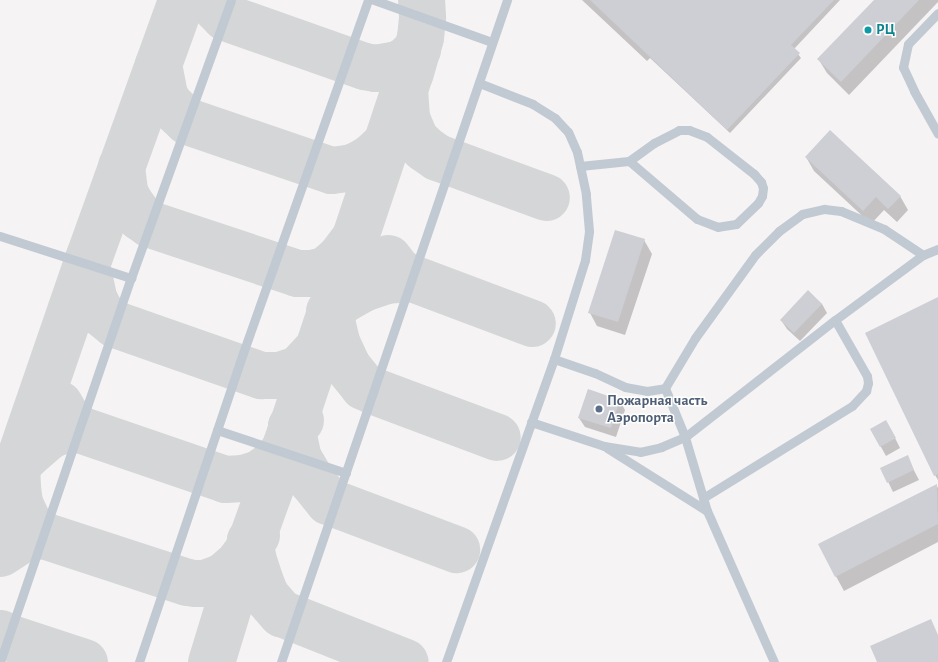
<!DOCTYPE html>
<meta charset="utf-8">
<style>
body{margin:0}
#map{position:relative;width:938px;height:662px;overflow:hidden;background:#f5f3f3;font-family:"Alegreya Sans",sans-serif}
div>[style]{position:absolute}
.shadow>*{inset:0;background:#0003}
.taxiway>*{height:47px;margin:-23.5px;padding:0 23.5px;transform-origin:23.5px;border-radius:23.5px;background:#d5d6d8}
.building>*{inset:0;background:#cdcfd5}
.service>*{height:9px;margin:-4.5px;padding:0 4.5px;transform-origin:4.5px;border-radius:4.5px;background:#c1cad2}
.dots>*{width:11px;height:11px;translate:-50% -50%;box-sizing:border-box;border:2px solid #fff;border-radius:50%}
span{translate:-50% -50%;white-space:nowrap;text-align:center;line-height:1.15;-webkit-text-stroke:3px #fff;paint-order:stroke}
.culture-label{font-size:15px;color:#0d838f;font-weight:700}
.left{translate:0 -50%;text-align:left}
.service-label{font-size:15px;color:#4e5e75;font-weight:700}
</style>
<div id="map">
<div class="shadow">
<div style="clip-path:polygon(582px 0,840px 0,794px 49px,801px 58px,730px 133px,650px 58px,647px 61px)"></div>
<div style="clip-path:polygon(876px 0,938px 0,938px 2px,849px 95px,827px 73px,819px 60px)"></div>
<div style="clip-path:polygon(806px 157px,900px 196px,908px 210px,897px 222px,884px 210px,871px 224px,814px 171px)"></div>
<div style="clip-path:polygon(644px 240px,652px 254px,625px 335px,597px 326px,590px 313px)"></div>
<div style="clip-path:polygon(808px 292px,822px 304px,827px 313px,800px 341px,787px 329px,781px 320px)"></div>
<div style="clip-path:polygon(938px 298px,938px 480px,935px 475px)"></div>
<div style="clip-path:polygon(588px 390px,620px 401px,625px 410px,616px 437px,585px 427px,579px 418px)"></div>
<div style="clip-path:polygon(871px 429px,891px 430px,900px 448px,886px 456px)"></div>
<div style="clip-path:polygon(907px 457px,919px 480px,893px 492px,882px 469px)"></div>
<div style="clip-path:polygon(936px 485px,938px 488px,938px 542px,844px 591px,819px 545px)"></div>
</div>
<div class="taxiway">
<div style="left:208px;top:0;width:24px;rotate:45deg"></div>
<div style="left:225px;top:17px;width:147px;rotate:19.4deg"></div>
<div style="left:364px;top:66px;width:11px;rotate:10deg"></div>
<div style="left:375px;top:68px;width:22px;rotate:-10deg"></div>
<div style="left:397px;top:64px;width:8px;rotate:-23deg"></div>
<div style="left:404px;top:61px;width:18px;rotate:-43deg"></div>
<div style="left:158px;top:64px;width:32px;rotate:79deg"></div>
<div style="left:164px;top:95px;width:10px;rotate:61deg"></div>
<div style="left:169px;top:104px;width:25px;rotate:43deg"></div>
<div style="left:187px;top:121px;width:152px;rotate:18.8deg"></div>
<div style="left:331px;top:170px;width:17px;rotate:-7deg"></div>
<div style="left:348px;top:168px;width:9px;rotate:-18deg"></div>
<div style="left:357px;top:165px;width:16px;rotate:-30deg"></div>
<div style="left:371px;top:157px;width:22px;rotate:-43deg"></div>
<div style="left:404px;top:89px;width:29px;rotate:86deg"></div>
<div style="left:406px;top:118px;width:23px;rotate:67deg"></div>
<div style="left:415px;top:139px;width:13px;rotate:45deg"></div>
<div style="left:424px;top:148px;width:16px;rotate:35deg"></div>
<div style="left:437px;top:157px;width:116px;rotate:20.2deg"></div>
<div style="left:121px;top:166px;width:26px;rotate:83deg"></div>
<div style="left:124px;top:192px;width:9px;rotate:63deg"></div>
<div style="left:128px;top:200px;width:21px;rotate:55deg"></div>
<div style="left:140px;top:217px;width:12px;rotate:35deg"></div>
<div style="left:150px;top:224px;width:155px;rotate:18.4deg"></div>
<div style="left:297px;top:273px;width:14px"></div>
<div style="left:311px;top:273px;width:14px;rotate:-12deg"></div>
<div style="left:325px;top:270px;width:20px;rotate:-41deg"></div>
<div style="left:340px;top:257px;width:21px;rotate:-53deg"></div>
<div style="left:388px;top:258px;width:18px;rotate:52deg"></div>
<div style="left:399px;top:272px;width:14px;rotate:25deg"></div>
<div style="left:412px;top:278px;width:128px;rotate:20.6deg"></div>
<div style="left:86px;top:264px;width:35px;rotate:78deg"></div>
<div style="left:93px;top:298px;width:16px;rotate:63deg"></div>
<div style="left:100px;top:312px;width:19px;rotate:39deg"></div>
<div style="left:115px;top:324px;width:155px;rotate:19.3deg"></div>
<div style="left:261px;top:375px;width:18px"></div>
<div style="left:279px;top:375px;width:20px;rotate:-18deg"></div>
<div style="left:298px;top:369px;width:26px;rotate:-47deg"></div>
<div style="left:412px;top:278px;width:26px;rotate:176deg"></div>
<div style="left:386px;top:280px;width:24px;rotate:161deg"></div>
<div style="left:363px;top:288px;width:23px;rotate:151deg"></div>
<div style="left:343px;top:299px;width:18px;rotate:139deg"></div>
<div style="left:329px;top:311px;width:32px;rotate:77deg"></div>
<div style="left:336px;top:342px;width:26px;rotate:65deg"></div>
<div style="left:347px;top:366px;width:26px;rotate:51deg"></div>
<div style="left:363px;top:386px;width:12px;rotate:24deg"></div>
<div style="left:374px;top:391px;width:131px;rotate:20.5deg"></div>
<div style="left:59px;top:404px;width:14px;rotate:60deg"></div>
<div style="left:66px;top:416px;width:18px;rotate:45deg"></div>
<div style="left:79px;top:429px;width:154px;rotate:18.9deg"></div>
<div style="left:225px;top:479px;width:18px;rotate:-3deg"></div>
<div style="left:243px;top:478px;width:17px;rotate:-17deg"></div>
<div style="left:259px;top:473px;width:19px;rotate:-36deg"></div>
<div style="left:274px;top:462px;width:11px;rotate:-52deg"></div>
<div style="left:300px;top:420px;width:11px;rotate:146deg"></div>
<div style="left:291px;top:426px;width:33px;rotate:78deg"></div>
<div style="left:298px;top:458px;width:26px;rotate:59deg"></div>
<div style="left:311px;top:480px;width:27px;rotate:51deg"></div>
<div style="left:328px;top:501px;width:137px;rotate:20.6deg"></div>
<div style="left:79px;top:429px;width:21px;rotate:175deg"></div>
<div style="left:58px;top:431px;width:11px;rotate:153deg"></div>
<div style="left:48px;top:436px;width:29px;rotate:139deg"></div>
<div style="left:26px;top:455px;width:15px;rotate:132deg"></div>
<div style="left:16px;top:466px;width:22px;rotate:87deg"></div>
<div style="left:17px;top:488px;width:15px;rotate:82deg"></div>
<div style="left:19px;top:503px;width:21px;rotate:65deg"></div>
<div style="left:28px;top:522px;width:9px;rotate:49deg"></div>
<div style="left:34px;top:529px;width:11px;rotate:34deg"></div>
<div style="left:43px;top:535px;width:151px;rotate:18.1deg"></div>
<div style="left:187px;top:582px;width:8px;rotate:7deg"></div>
<div style="left:195px;top:583px;width:10px"></div>
<div style="left:205px;top:583px;width:19px;rotate:-21deg"></div>
<div style="left:223px;top:576px;width:20px;rotate:-41deg"></div>
<div style="left:238px;top:563px;width:17px;rotate:-54deg"></div>
<div style="left:0;top:514px;width:273px;rotate:-71deg"></div>
<div style="left:89px;top:256px;width:272px;rotate:-70.2deg"></div>
<div style="left:256px;top:535px;width:8px;rotate:140deg"></div>
<div style="left:250px;top:540px;width:17px;rotate:83deg"></div>
<div style="left:252px;top:557px;width:26px;rotate:72deg"></div>
<div style="left:260px;top:582px;width:15px;rotate:67deg"></div>
<div style="left:266px;top:596px;width:23px;rotate:49deg"></div>
<div style="left:281px;top:613px;width:133px;rotate:21.6deg"></div>
<div style="left:0;top:553px;width:27px;rotate:-33deg"></div>
<div style="left:23px;top:538px;width:20px;rotate:-9deg"></div>
<div style="left:0;top:633px;width:9px;rotate:27deg"></div>
<div style="left:8px;top:637px;width:80px;rotate:18.2deg"></div>
<div style="left:211px;top:662px;width:78px;rotate:-73deg"></div>
<div style="left:234px;top:587px;width:165px;rotate:-70.1deg"></div>
<div style="left:290px;top:432px;width:379px;rotate:-71.6deg"></div>
<div style="left:410px;top:72px;width:36px;rotate:-74deg"></div>
<div style="left:420px;top:37px;width:20px;rotate:-84deg"></div>
<div style="left:422px;top:17px;width:17px;rotate:-93deg"></div>
</div>
<div class="building">
<div style="clip-path:polygon(590px 0,834px 0,791px 45px,800px 53px,727px 130px)"></div>
<div style="clip-path:polygon(874px 0,919px 0,841px 82px,817px 59px)"></div>
<div style="clip-path:polygon(830px 130px,901px 196px,888px 209px,876px 197px,863px 211px,805px 157px)"></div>
<div style="clip-path:polygon(615px 230px,645px 239px,618px 322px,588px 313px)"></div>
<div style="clip-path:polygon(808px 290px,822px 304px,794px 333px,780px 320px)"></div>
<div style="clip-path:polygon(938px 297px,938px 474px,934px 476px,865px 333px)"></div>
<div style="clip-path:polygon(588px 389px,620px 400px,611px 428px,578px 418px)"></div>
<div style="clip-path:polygon(886px 420px,896px 438px,880px 447px,870px 429px)"></div>
<div style="clip-path:polygon(908px 455px,914px 470px,887px 483px,880px 468px)"></div>
<div style="clip-path:polygon(937px 484px,938px 524px,835px 577px,818px 544px)"></div>
<div style="clip-path:polygon(931px 619px,938px 635px,938px 662px,877px 662px,870px 646px)"></div>
</div>
<div class="service">
<div style="left:374px;top:0;width:125px;rotate:19.6deg"></div>
<div style="left:938px;top:13px;width:43px;rotate:134.1deg"></div>
<div style="left:908px;top:44px;width:24px;rotate:102deg"></div>
<div style="left:903px;top:67px;width:26px;rotate:65deg"></div>
<div style="left:914px;top:91px;width:49px;rotate:60.8deg"></div>
<div style="left:580px;top:166px;width:49px;rotate:-5.8deg"></div>
<div style="left:629px;top:161px;width:31px;rotate:-36deg"></div>
<div style="left:654px;top:143px;width:28px;rotate:-27deg"></div>
<div style="left:679px;top:130px;width:10px"></div>
<div style="left:689px;top:130px;width:19px;rotate:21deg"></div>
<div style="left:707px;top:137px;width:60px;rotate:38.2deg"></div>
<div style="left:754px;top:174px;width:11px;rotate:49deg"></div>
<div style="left:761px;top:182px;width:6px;rotate:72deg"></div>
<div style="left:763px;top:188px;width:8px;rotate:97deg"></div>
<div style="left:762px;top:196px;width:8px;rotate:120deg"></div>
<div style="left:758px;top:203px;width:30px;rotate:136deg"></div>
<div style="left:736px;top:224px;width:18px;rotate:171deg"></div>
<div style="left:718px;top:227px;width:22px;rotate:-159deg"></div>
<div style="left:697px;top:219px;width:89px;rotate:-139.5deg"></div>
<div style="left:0;top:236px;width:138px;rotate:17.8deg"></div>
<div style="left:554px;top:359px;width:43px;rotate:18.9deg"></div>
<div style="left:595px;top:373px;width:33px;rotate:25deg"></div>
<div style="left:625px;top:387px;width:22px;rotate:10deg"></div>
<div style="left:647px;top:391px;width:18px;rotate:-9deg"></div>
<div style="left:531px;top:422px;width:77px;rotate:18.2deg"></div>
<div style="left:604px;top:446px;width:36px;rotate:9deg"></div>
<div style="left:640px;top:452px;width:22px;rotate:-13deg"></div>
<div style="left:661px;top:447px;width:26px;rotate:-23deg"></div>
<div style="left:685px;top:437px;width:190px;rotate:-38deg"></div>
<div style="left:835px;top:320px;width:109px;rotate:-36.5deg"></div>
<div style="left:217px;top:430px;width:136px;rotate:18.4deg"></div>
<div style="left:607px;top:448px;width:118px;rotate:32.2deg"></div>
<div style="left:703px;top:498px;width:175px;rotate:-31.7deg"></div>
<div style="left:852px;top:406px;width:21px;rotate:-47deg"></div>
<div style="left:866px;top:391px;width:8px;rotate:-76deg"></div>
<div style="left:868px;top:383px;width:7px;rotate:-98deg"></div>
<div style="left:867px;top:376px;width:64px;rotate:-119.7deg"></div>
<div style="left:0;top:662px;width:406px;rotate:-71.2deg"></div>
<div style="left:131px;top:278px;width:295px;rotate:-70.2deg"></div>
<div style="left:139px;top:662px;width:326px;rotate:-71.4deg"></div>
<div style="left:243px;top:353px;width:374px;rotate:-70.5deg"></div>
<div style="left:281px;top:662px;width:700px;rotate:-71.15deg"></div>
<div style="left:446px;top:662px;width:322px;rotate:-70.4deg"></div>
<div style="left:554px;top:359px;width:104px;rotate:-72.6deg"></div>
<div style="left:585px;top:260px;width:29px;rotate:-82deg"></div>
<div style="left:589px;top:231px;width:37px;rotate:-95deg"></div>
<div style="left:586px;top:194px;width:43px;rotate:-102.1deg"></div>
<div style="left:577px;top:152px;width:22px;rotate:-114deg"></div>
<div style="left:568px;top:132px;width:19px;rotate:-133deg"></div>
<div style="left:555px;top:118px;width:26px;rotate:-148deg"></div>
<div style="left:533px;top:104px;width:58px;rotate:-158.7deg"></div>
<div style="left:774px;top:662px;width:165px;rotate:-113.9deg"></div>
<div style="left:707px;top:511px;width:77px;rotate:-106.6deg"></div>
<div style="left:685px;top:437px;width:53px;rotate:-112.2deg"></div>
<div style="left:665px;top:388px;width:58px;rotate:-59deg"></div>
<div style="left:695px;top:338px;width:102px;rotate:-54.1deg"></div>
<div style="left:755px;top:255px;width:34px;rotate:-45deg"></div>
<div style="left:779px;top:231px;width:29px;rotate:-36deg"></div>
<div style="left:802px;top:214px;width:23px;rotate:-13deg"></div>
<div style="left:824px;top:209px;width:17px;rotate:7deg"></div>
<div style="left:841px;top:211px;width:47px;rotate:22.7deg"></div>
<div style="left:884px;top:229px;width:47px;rotate:33.7deg"></div>
<div style="left:923px;top:255px;width:16px;rotate:-22deg"></div>
</div>
<div class="dots">
<div style="left:868px;top:30px;background:#0f9aa8"></div>
<div style="left:599px;top:409px;background:#5c6f8a"></div>
</div>
<div class="culture-label">
<span class="left" style="left:876px;top:30px">РЦ</span>
</div>
<div class="service-label">
<span class="left" style="left:607px;top:409px">Пожарная часть<br>Аэропорта</span>
</div>
</div>
